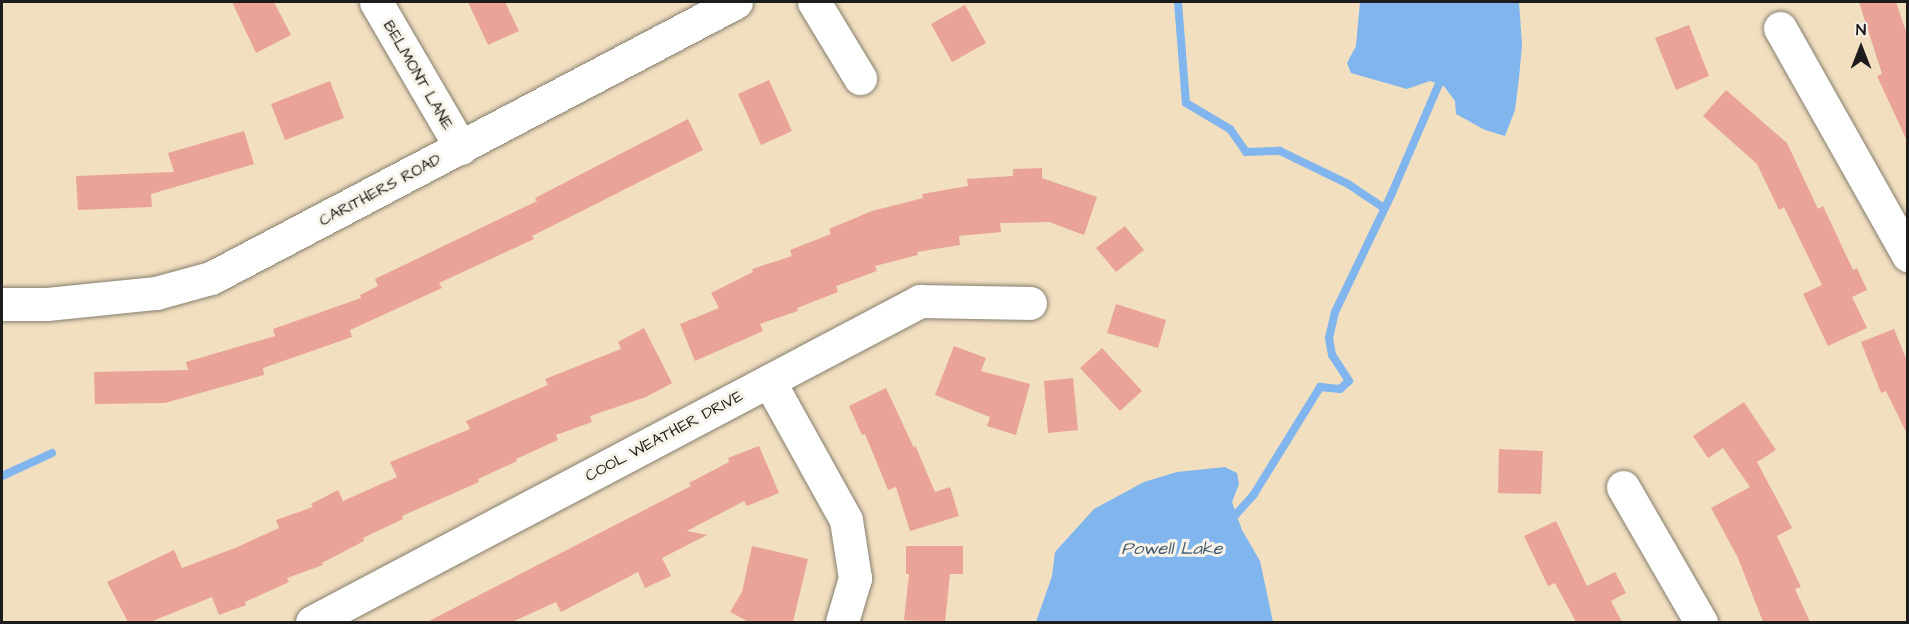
<!DOCTYPE html>
<style>
body{margin:0}
#map{position:relative;width:1909px;height:624px;overflow:hidden;background:#f1dfc0;font-family:"Architects Daughter",sans-serif}
div>[style]{position:absolute}
.water>*{inset:0;background:#80b5ee}
.stream>*{height:8px;margin:-4px;padding:0 4px;transform-origin:4px;border-radius:4px;background:#80b5ee}
.building>*{inset:0;background:#eaa399}
.roads{filter:drop-shadow(0 0 2px #867e6e) drop-shadow(0 0 2px #867e6e)}
.minor>*{height:33px;margin:-16.5px;padding:0 16.5px;transform-origin:16.5px;border-radius:16.5px;background:#fff}
span{translate:-50% -50%;white-space:nowrap;text-align:center;line-height:1.15;-webkit-text-stroke:6px #f7f3e8;paint-order:stroke}
.street-label{font-size:16px;color:#1c1c1c}
.water-label{font-size:18px;color:#445970;font-style:italic}
.frame{position:absolute;inset:0;border:3px solid #1c1c1c;pointer-events:none}
.north{position:absolute;left:1831px;top:18px;width:60px;height:60px;-webkit-text-stroke:4px #f7f3e8;paint-order:stroke;rotate:0deg;font-size:16px;font-weight:700;line-height:24px;text-align:center;color:#1c1c1c}
.north::after{content:'';display:block;margin:auto;width:21px;height:27px;background:#1c1c1c;clip-path:polygon(50% 0,100% 100%,50% 72%,0 100%)}
</style>
<div id="map">
<div class="water">
<div style="clip-path:polygon(1360px 2px,1519px 2px,1522px 45px,1519px 78px,1515px 110px,1505px 136px,1485px 130px,1456px 114px,1455px 101px,1443px 85px,1430px 81px,1407px 89px,1351px 73px,1347px 63px,1356px 46px)"></div>
<div style="clip-path:polygon(1225px 467px,1237px 473px,1239px 484px,1232px 502px,1242px 530px,1260px 561px,1273px 622px,1036px 622px,1052px 576px,1055px 552px,1094px 509px,1144px 482px,1177px 472px)"></div>
</div>
<div class="stream">
<div style="left:1178px;top:2px;width:101px;rotate:85.5deg"></div>
<div style="left:1186px;top:103px;width:51px;rotate:30.6deg"></div>
<div style="left:1230px;top:129px;width:28px;rotate:55deg"></div>
<div style="left:1246px;top:152px;width:34px;rotate:-2deg"></div>
<div style="left:1280px;top:151px;width:76px;rotate:25.9deg"></div>
<div style="left:1348px;top:184px;width:43px;rotate:33.7deg"></div>
<div style="left:2px;top:476px;width:55px;rotate:-24.7deg"></div>
<div style="left:1230px;top:521px;width:36px;rotate:-48deg"></div>
<div style="left:1254px;top:494px;width:126px;rotate:-58.3deg"></div>
<div style="left:1320px;top:387px;width:20px;rotate:6deg"></div>
<div style="left:1340px;top:389px;width:12px;rotate:-42deg"></div>
<div style="left:1349px;top:381px;width:31px;rotate:-123deg"></div>
<div style="left:1332px;top:355px;width:17px;rotate:-100deg"></div>
<div style="left:1329px;top:338px;width:27px;rotate:-77deg"></div>
<div style="left:1335px;top:312px;width:132px;rotate:-64.4deg"></div>
<div style="left:1392px;top:193px;width:119px;rotate:-66.7deg"></div>
<div style="left:1439px;top:84px;width:10px;rotate:-90deg"></div>
</div>
<div class="building">
<div style="clip-path:polygon(232px 2px,274px 2px,291px 35px,256px 53px)"></div>
<div style="clip-path:polygon(468px 2px,505px 2px,519px 31px,488px 45px)"></div>
<div style="clip-path:polygon(1859px 2px,1896px 2px,1908px 37px,1908px 143px,1877px 76px,1882px 74px)"></div>
<div style="clip-path:polygon(965px 5px,986px 43px,952px 62px,931px 24px)"></div>
<div style="clip-path:polygon(1689px 25px,1709px 76px,1676px 90px,1655px 38px)"></div>
<div style="clip-path:polygon(769px 80px,792px 131px,761px 145px,738px 94px)"></div>
<div style="clip-path:polygon(330px 81px,344px 118px,285px 140px,271px 104px)"></div>
<div style="clip-path:polygon(1726px 90px,1787px 143px,1818px 209px,1823px 206px,1853px 270px,1857px 268px,1867px 290px,1852px 297px,1867px 328px,1828px 346px,1803px 294px,1822px 285px,1784px 207px,1779px 210px,1757px 164px,1703px 116px)"></div>
<div style="clip-path:polygon(688px 119px,703px 150px,532px 236px,534px 239px,439px 283px,442px 288px,350px 330px,352px 337px,263px 368px,264px 375px,165px 403px,95px 404px,94px 372px,188px 370px,186px 362px,275px 336px,273px 329px,361px 298px,360px 295px,378px 286px,375px 279px,537px 201px,535px 198px)"></div>
<div style="clip-path:polygon(244px 131px,254px 164px,151px 194px,152px 207px,78px 210px,76px 176px,174px 172px,168px 153px)"></div>
<div style="clip-path:polygon(1042px 168px,1042px 178px,1097px 197px,1084px 235px,1049px 222px,1000px 223px,1001px 232px,959px 236px,960px 245px,917px 252px,918px 255px,875px 266px,877px 271px,836px 286px,838px 292px,797px 308px,798px 311px,760px 324px,763px 331px,695px 361px,680px 324px,719px 308px,711px 293px,753px 272px,752px 269px,792px 256px,790px 250px,831px 234px,829px 229px,872px 211px,923px 198px,922px 194px,968px 186px,967px 179px,1013px 176px,1013px 169px)"></div>
<div style="clip-path:polygon(1125px 226px,1144px 250px,1116px 272px,1096px 248px)"></div>
<div style="clip-path:polygon(1116px 304px,1166px 320px,1158px 348px,1107px 333px)"></div>
<div style="clip-path:polygon(644px 328px,672px 383px,646px 397px,590px 416px,592px 422px,556px 435px,558px 440px,516px 459px,517px 461px,478px 479px,479px 482px,402px 516px,403px 519px,363px 538px,364px 541px,322px 563px,323px 565px,287px 578px,289px 582px,245px 602px,246px 605px,219px 615px,212px 597px,150px 622px,128px 622px,107px 582px,174px 550px,182px 568px,235px 548px,279px 528px,276px 520px,313px 507px,311px 504px,338px 490px,343px 501px,397px 477px,390px 462px,470px 429px,466px 421px,548px 385px,545px 379px,621px 349px,618px 342px)"></div>
<div style="clip-path:polygon(1894px 329px,1908px 363px,1908px 436px,1886px 391px,1881px 393px,1861px 342px)"></div>
<div style="clip-path:polygon(954px 346px,986px 358px,981px 371px,1030px 384px,1016px 435px,987px 426px,990px 417px,935px 395px)"></div>
<div style="clip-path:polygon(1102px 348px,1142px 391px,1120px 411px,1080px 368px)"></div>
<div style="clip-path:polygon(1073px 378px,1078px 430px,1048px 433px,1044px 381px)"></div>
<div style="clip-path:polygon(886px 388px,914px 448px,915px 445px,935px 492px,950px 487px,959px 516px,910px 531px,896px 487px,888px 490px,865px 434px,862px 435px,849px 406px)"></div>
<div style="clip-path:polygon(1744px 402px,1776px 450px,1757px 462px,1792px 528px,1777px 536px,1801px 587px,1795px 589px,1810px 622px,1763px 622px,1738px 558px,1711px 508px,1750px 487px,1723px 448px,1708px 458px,1693px 436px)"></div>
<div style="clip-path:polygon(759px 446px,779px 493px,747px 506px,744px 501px,687px 531px,707px 535px,662px 558px,671px 576px,645px 588px,638px 572px,561px 612px,556px 602px,512px 622px,427px 622px,691px 486px,689px 483px,729px 462px,728px 458px)"></div>
<div style="clip-path:polygon(1499px 449px,1543px 451px,1541px 494px,1498px 493px)"></div>
<div style="clip-path:polygon(1556px 521px,1587px 586px,1615px 572px,1626px 593px,1611px 601px,1622px 622px,1576px 622px,1555px 583px,1548px 586px,1524px 536px)"></div>
<div style="clip-path:polygon(752px 546px,808px 559px,793px 622px,749px 622px,730px 612px,742px 592px)"></div>
<div style="clip-path:polygon(906px 546px,963px 546px,963px 574px,950px 574px,945px 622px,904px 620px,909px 574px,906px 574px)"></div>
</div>
<div class="roads">
<div class="minor">
<div style="left:376px;top:2px;width:169px;rotate:59.8deg"></div>
<div style="left:814px;top:2px;width:89px;rotate:58.8deg"></div>
<div style="left:1780px;top:28px;width:261px;rotate:60.6deg"></div>
<div style="left:2px;top:304px;width:45px"></div>
<div style="left:47px;top:304px;width:110px;rotate:-5.8deg"></div>
<div style="left:156px;top:293px;width:57px;rotate:-15.3deg"></div>
<div style="left:211px;top:278px;width:593px;rotate:-27.73deg"></div>
<div style="left:769px;top:381px;width:159px;rotate:61deg"></div>
<div style="left:846px;top:520px;width:59px;rotate:81.2deg"></div>
<div style="left:855px;top:578px;width:46px;rotate:106.5deg"></div>
<div style="left:1623px;top:487px;width:156px;rotate:60deg"></div>
<div style="left:312px;top:622px;width:688px;rotate:-27.83deg"></div>
<div style="left:920px;top:301px;width:110px;rotate:1deg"></div>
</div>
</div>
<div class="street-label">
<span style="left:418px;top:75px;rotate:60deg">BELMONT LANE</span>
<span style="left:380px;top:190px;rotate:-28deg">CARITHERS ROAD</span>
<span style="left:664px;top:436px;rotate:-28deg">COOL WEATHER DRIVE</span>
</div>
<div class="water-label">
<span style="left:1172px;top:549px">Powell Lake</span>
</div>
<div class="frame"></div>
<div class="north">N</div>
</div>
